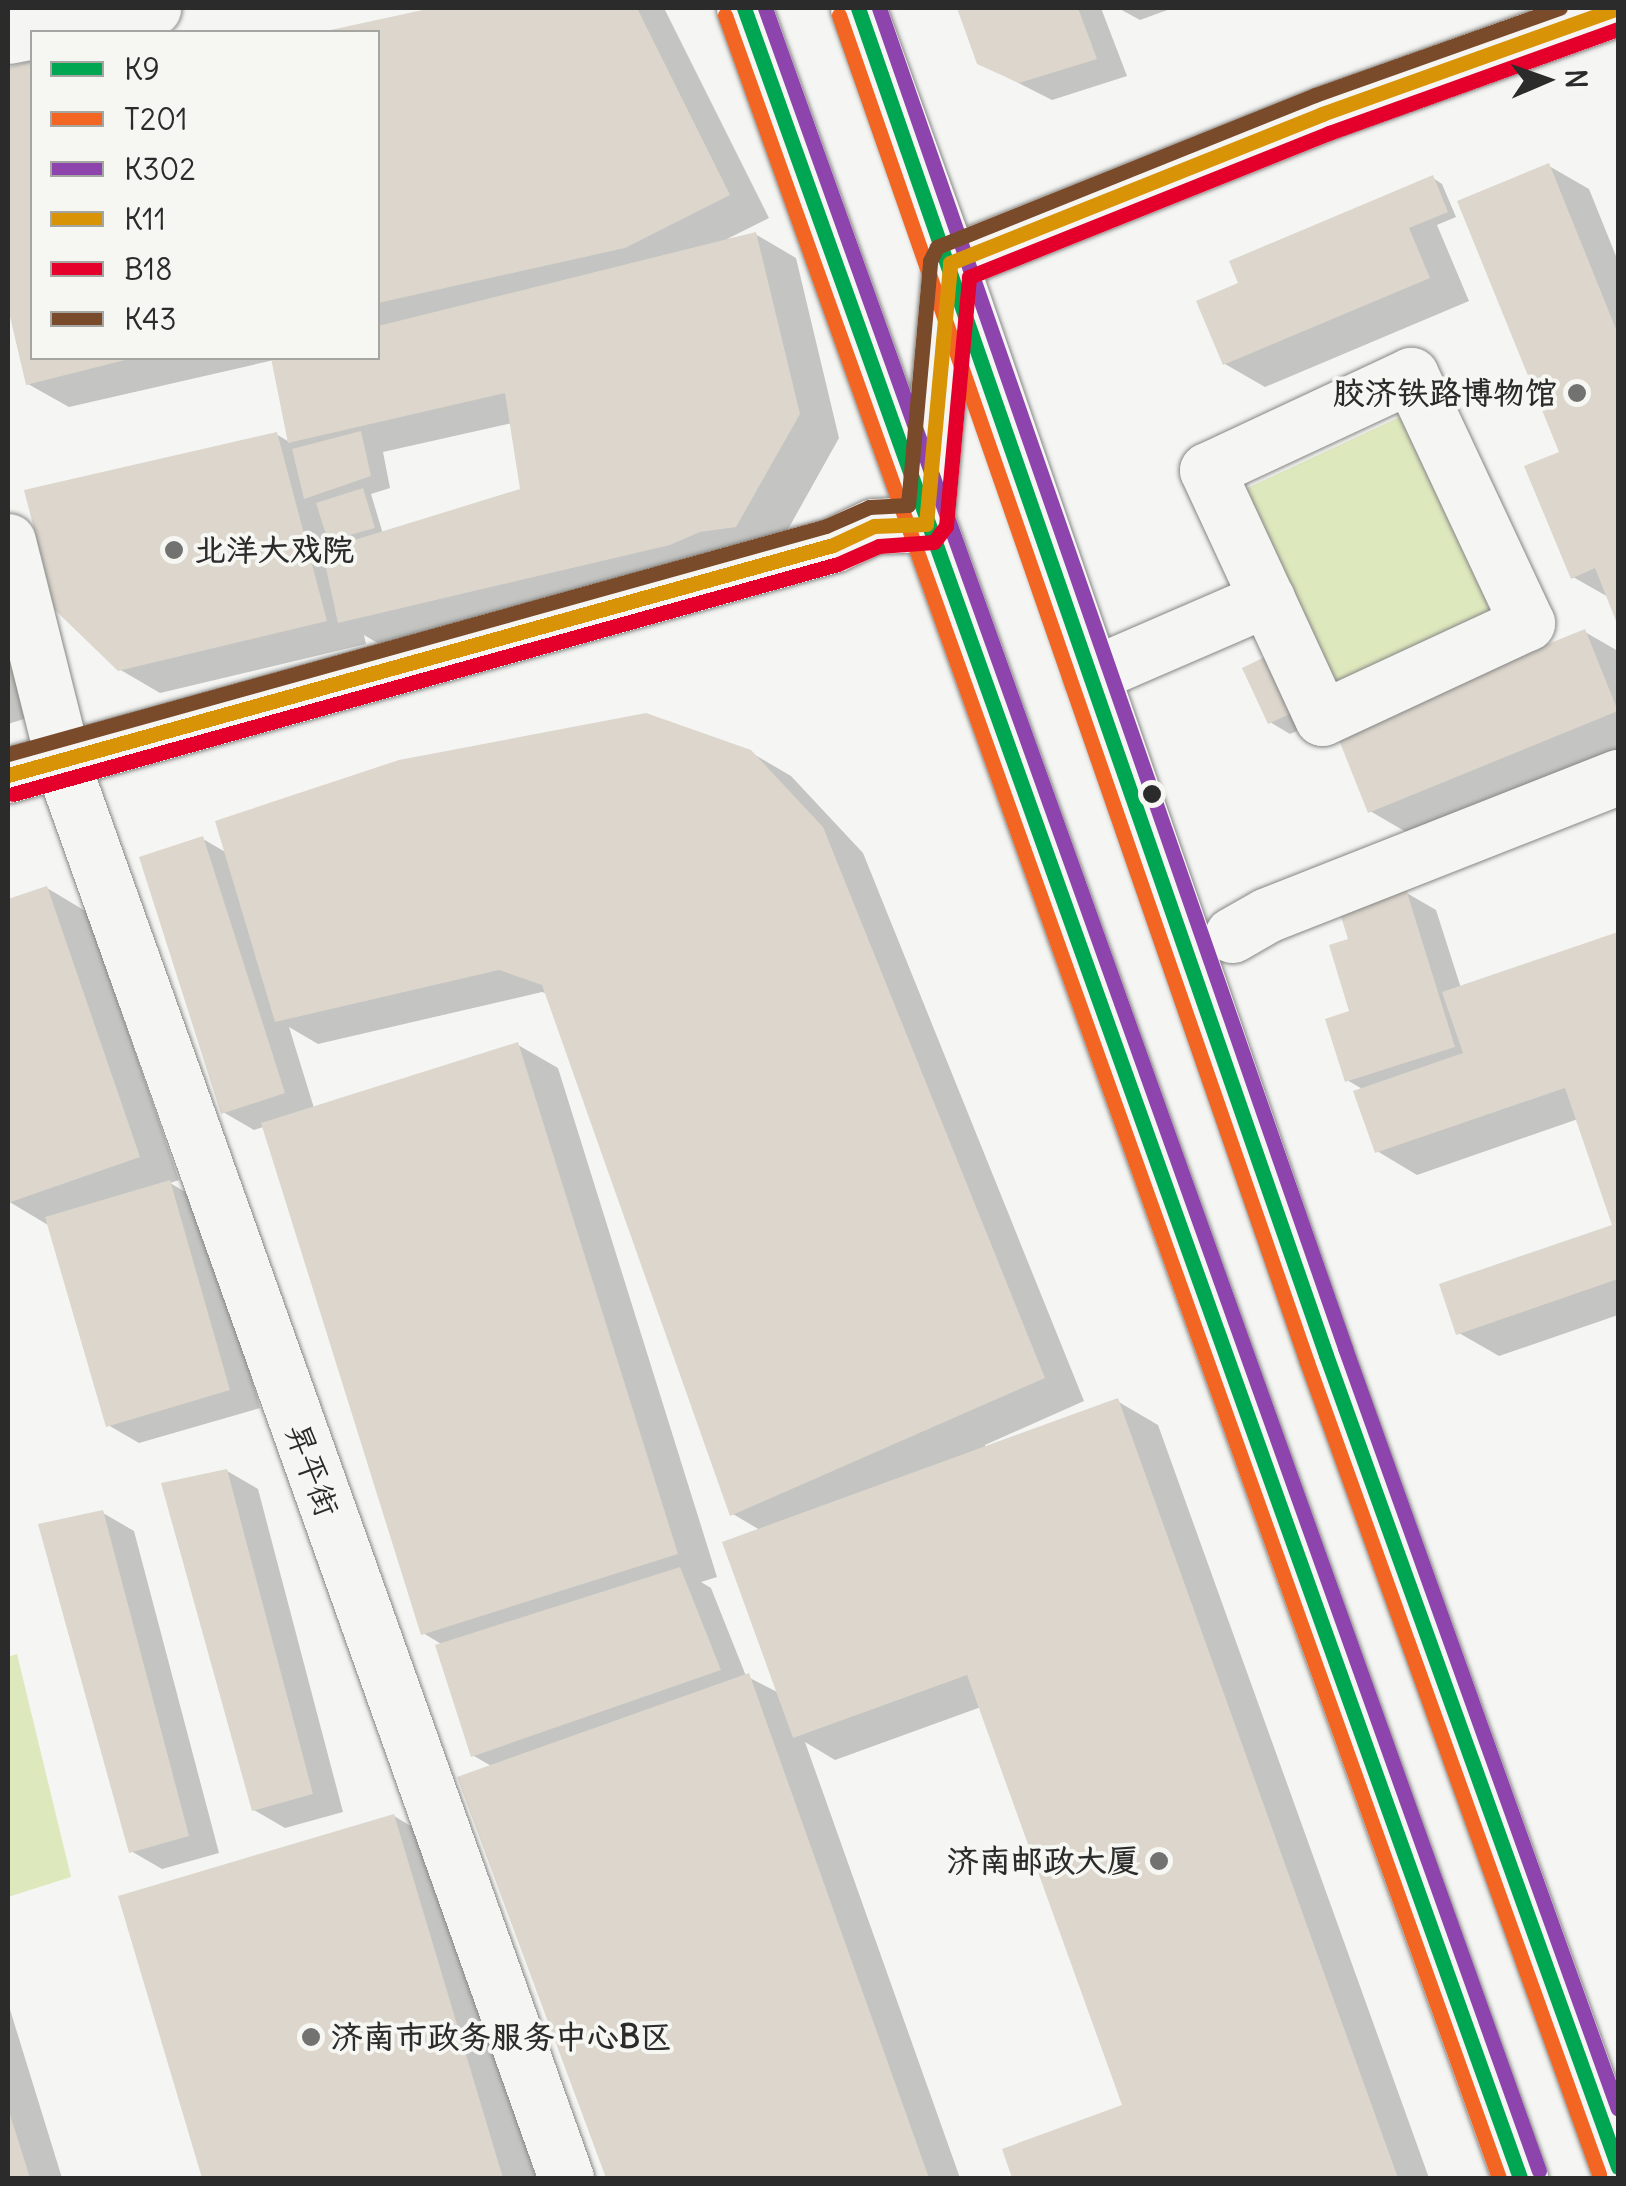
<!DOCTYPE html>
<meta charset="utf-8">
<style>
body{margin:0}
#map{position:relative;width:1626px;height:2186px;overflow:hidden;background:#f5f5f3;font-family:Delius,"LXGW WenKai TC",sans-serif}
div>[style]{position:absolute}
.green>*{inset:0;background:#dee8bd}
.shadow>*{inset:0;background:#0003}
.building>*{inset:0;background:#dcd6cc}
.roads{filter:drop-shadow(0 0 2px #868685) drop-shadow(0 0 2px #868685)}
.minor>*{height:55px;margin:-27.5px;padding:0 27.5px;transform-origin:27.5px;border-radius:27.5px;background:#f5f5f3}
.major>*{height:55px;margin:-27.5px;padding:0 27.5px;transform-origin:27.5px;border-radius:27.5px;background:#f5f5f3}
.bus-1>*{height:15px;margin:-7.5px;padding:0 7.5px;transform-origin:7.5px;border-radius:7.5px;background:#00a651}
.bus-2>*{height:15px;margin:-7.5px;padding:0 7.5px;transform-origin:7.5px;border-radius:7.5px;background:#f26522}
.bus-3>*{height:15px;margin:-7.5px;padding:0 7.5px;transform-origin:7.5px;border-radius:7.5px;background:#8e44ad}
.bus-4>*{height:15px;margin:-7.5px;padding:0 7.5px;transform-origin:7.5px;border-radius:7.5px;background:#d89406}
.bus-5>*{height:15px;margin:-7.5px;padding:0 7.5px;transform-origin:7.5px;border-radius:7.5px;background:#e4002b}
.bus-6>*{height:15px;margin:-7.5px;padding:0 7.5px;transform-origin:7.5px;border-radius:7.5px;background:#7a4b2a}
.dots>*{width:28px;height:28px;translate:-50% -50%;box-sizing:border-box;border:5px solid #f6f6f2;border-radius:50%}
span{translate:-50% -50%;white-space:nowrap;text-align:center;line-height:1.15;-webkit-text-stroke:8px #f6f6f2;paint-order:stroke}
.poi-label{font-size:32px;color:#2b2b2b;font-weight:700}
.right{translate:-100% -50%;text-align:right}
.left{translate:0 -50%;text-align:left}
.street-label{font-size:32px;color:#2b2b2b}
.frame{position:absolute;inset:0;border:10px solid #2b2b2b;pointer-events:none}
.legend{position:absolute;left:30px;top:30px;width:350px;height:330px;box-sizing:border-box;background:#f6f6f2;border:2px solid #a5a5a2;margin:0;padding:12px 18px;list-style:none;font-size:30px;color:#2b2b2b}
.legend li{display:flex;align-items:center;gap:20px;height:50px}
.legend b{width:50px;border:2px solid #a5a5a2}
.north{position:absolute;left:1496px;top:30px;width:100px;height:100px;-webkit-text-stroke:8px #f6f6f2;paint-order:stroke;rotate:88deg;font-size:28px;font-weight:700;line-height:40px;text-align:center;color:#2b2b2b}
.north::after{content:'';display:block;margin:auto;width:35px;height:45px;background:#2b2b2b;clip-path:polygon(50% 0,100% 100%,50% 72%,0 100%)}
</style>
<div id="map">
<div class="green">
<div style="clip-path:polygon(1404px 415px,1497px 618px,1335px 693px,1243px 490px)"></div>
<div style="clip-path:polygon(17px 1654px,71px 1877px,8px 1897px,8px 1657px)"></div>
</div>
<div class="shadow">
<div style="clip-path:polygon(evenodd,443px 8px,664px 8px,769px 218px,727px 239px,755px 234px,796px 258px,839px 438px,777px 549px,381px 645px,364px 635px,366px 644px,160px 693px,119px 669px,276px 434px,291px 443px,274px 360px,69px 407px,28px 384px,8px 297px,8px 70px,32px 63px,32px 358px,378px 358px,378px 32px,331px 32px,443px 8px,512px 423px,523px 491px,383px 534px,371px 494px,390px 488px,383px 452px,512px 423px)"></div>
<div style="clip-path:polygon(960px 8px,1101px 8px,1127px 76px,1052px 100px,979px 63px)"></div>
<div style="clip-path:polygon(1118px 8px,1173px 8px,1140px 20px)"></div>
<div style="clip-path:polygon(1549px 166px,1589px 189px,1618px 261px,1618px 620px,1610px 598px,1573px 577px,1562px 453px)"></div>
<div style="clip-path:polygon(1433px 178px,1442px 184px,1456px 217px,1437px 225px,1469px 301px,1265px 387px,1225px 364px,1242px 284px)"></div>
<div style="clip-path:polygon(1585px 632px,1618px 651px,1618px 765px,1425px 843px,1370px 811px)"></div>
<div style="clip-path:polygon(8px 633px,27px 718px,8px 724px)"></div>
<div style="clip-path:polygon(1245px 669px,1322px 720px,1290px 734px,1270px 722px)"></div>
<div style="clip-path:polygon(evenodd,750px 752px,791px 776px,863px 853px,1084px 1401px,985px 1445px,986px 1449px,1117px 1401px,1158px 1425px,1429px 2178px,1015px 2178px,1005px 2150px,1125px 2106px,981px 1707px,835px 1760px,805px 1742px,960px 2178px,608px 2178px,460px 1778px,493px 1767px,474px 1756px,443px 1645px,423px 1633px,263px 1127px,254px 1130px,223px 1112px,203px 839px,227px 853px,750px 752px,542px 992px,548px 994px,733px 1514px,760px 1530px,779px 1693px,746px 1676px,711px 1588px,701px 1582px,717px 1577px,558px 1068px,518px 1045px,314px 1108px,289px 1027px,318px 1044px,542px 992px)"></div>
<div style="clip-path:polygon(47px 888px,87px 912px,179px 1180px,170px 1183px,201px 1201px,260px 1408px,139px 1443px,108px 1425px,48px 1225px,8px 1201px,8px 902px)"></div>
<div style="clip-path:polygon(1405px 892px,1436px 910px,1461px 988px,1618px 935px,1618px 1315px,1499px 1356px,1459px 1333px,1615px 1227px,1578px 1119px,1417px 1175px,1377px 1151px,1364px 1090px,1347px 1080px,1351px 941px)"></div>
<div style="clip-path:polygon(227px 1471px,258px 1489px,343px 1812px,285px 1828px,254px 1810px)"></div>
<div style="clip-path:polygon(103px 1513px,134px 1531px,219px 1853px,162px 1869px,131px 1851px)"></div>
<div style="clip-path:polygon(394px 1816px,434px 1840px,536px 2178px,205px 2178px,121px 1898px)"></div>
<div style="clip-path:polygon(8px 2003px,62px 2178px,8px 2178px)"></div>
</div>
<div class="building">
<div style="clip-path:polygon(432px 8px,637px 8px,730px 195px,625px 248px,378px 303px,378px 32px,326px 31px)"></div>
<div style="clip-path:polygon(957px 8px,1078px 8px,1097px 59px,1019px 83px,977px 64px)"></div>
<div style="clip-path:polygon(32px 61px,32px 358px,129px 359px,26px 385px,8px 308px,8px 67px)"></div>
<div style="clip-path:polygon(1549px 163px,1618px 334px,1618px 626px,1595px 568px,1571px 579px,1524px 466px,1559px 452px,1457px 201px)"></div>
<div style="clip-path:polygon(1433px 175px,1448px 212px,1409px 228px,1430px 278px,1223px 365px,1196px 301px,1238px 283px,1229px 261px)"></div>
<div style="clip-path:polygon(756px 232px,800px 414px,736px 527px,700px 532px,670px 545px,338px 623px,322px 550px,520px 489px,505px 393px,288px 443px,271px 358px,378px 358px,378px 326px)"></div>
<div style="clip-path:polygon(361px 431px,371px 476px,304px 499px,292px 449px)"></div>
<div style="clip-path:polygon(277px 432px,327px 621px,118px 671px,55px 610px,24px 490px)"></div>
<div style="clip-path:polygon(363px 488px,375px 528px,328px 541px,316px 503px)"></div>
<div style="clip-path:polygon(1585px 629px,1618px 711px,1368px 813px,1335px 730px)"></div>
<div style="clip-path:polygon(1277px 651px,1303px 708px,1268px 724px,1242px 668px)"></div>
<div style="clip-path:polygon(646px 713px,751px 750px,823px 827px,1045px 1378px,730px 1516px,542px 985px,499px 970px,275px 1022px,215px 821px,399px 760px)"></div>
<div style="clip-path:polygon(203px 836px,285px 1093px,221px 1114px,139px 857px)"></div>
<div style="clip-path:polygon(47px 886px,140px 1157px,8px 1203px,8px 899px)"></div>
<div style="clip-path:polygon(1406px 889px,1455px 1047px,1345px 1082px,1325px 1019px,1349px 1011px,1329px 945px,1348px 939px,1339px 910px)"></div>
<div style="clip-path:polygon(1618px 932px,1618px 1279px,1456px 1335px,1439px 1284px,1612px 1225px,1565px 1088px,1375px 1153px,1353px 1091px,1463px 1053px,1442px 992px)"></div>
<div style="clip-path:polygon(518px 1042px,678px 1554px,421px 1635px,261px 1123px)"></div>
<div style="clip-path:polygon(170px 1180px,230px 1390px,106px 1427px,45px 1217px)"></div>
<div style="clip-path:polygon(1118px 1398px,1328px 1984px,1398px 2178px,1012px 2178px,1002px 2149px,1122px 2105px,967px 1675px,793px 1738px,722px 1542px)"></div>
<div style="clip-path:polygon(227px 1469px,313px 1794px,252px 1811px,161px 1483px)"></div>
<div style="clip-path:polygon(103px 1510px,189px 1836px,129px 1853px,38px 1524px)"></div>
<div style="clip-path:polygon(680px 1567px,721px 1670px,471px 1757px,435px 1645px)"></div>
<div style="clip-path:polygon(749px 1673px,929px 2178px,606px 2178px,457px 1777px)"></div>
<div style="clip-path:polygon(394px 1814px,503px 2178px,202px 2178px,118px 1896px)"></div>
<div style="clip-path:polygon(8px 2108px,30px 2178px,8px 2178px)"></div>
</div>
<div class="roads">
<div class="minor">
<div style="left:8px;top:36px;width:148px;rotate:-10.9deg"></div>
<div style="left:8px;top:541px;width:246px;rotate:75.9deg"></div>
<div style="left:68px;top:780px;width:1484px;rotate:70.39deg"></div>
<div style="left:1091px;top:675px;width:192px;rotate:-23.4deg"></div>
<div style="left:1267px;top:599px;width:131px;rotate:65.2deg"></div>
<div style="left:1322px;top:718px;width:226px;rotate:-24.9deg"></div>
<div style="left:1527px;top:623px;width:274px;rotate:-115.1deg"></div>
<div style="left:1411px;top:375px;width:225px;rotate:155deg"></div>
<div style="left:1207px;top:470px;width:142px;rotate:65.1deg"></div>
<div style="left:8px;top:775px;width:856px;rotate:-15.58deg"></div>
<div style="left:833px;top:545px;width:45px;rotate:-24.9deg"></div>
<div style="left:874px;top:526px;width:52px;rotate:-2.2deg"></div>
<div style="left:926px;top:524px;width:262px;rotate:-84.7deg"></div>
<div style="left:950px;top:263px;width:401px;rotate:-21.8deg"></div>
<div style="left:1322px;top:114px;width:314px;rotate:-19.7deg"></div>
<div style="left:1232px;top:935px;width:40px;rotate:-29.7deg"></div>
<div style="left:1267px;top:915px;width:377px;rotate:-21.5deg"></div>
</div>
<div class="major">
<div style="left:744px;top:8px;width:2305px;rotate:70.32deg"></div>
<div style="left:858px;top:8px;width:271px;rotate:70.2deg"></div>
<div style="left:950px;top:263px;width:1155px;rotate:71deg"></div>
<div style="left:1326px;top:1355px;width:863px;rotate:70.22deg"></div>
</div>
</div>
<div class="bus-1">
<div style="left:744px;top:8px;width:2305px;rotate:70.32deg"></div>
<div style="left:858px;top:8px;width:1426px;rotate:70.84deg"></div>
<div style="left:1326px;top:1355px;width:863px;rotate:70.22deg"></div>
</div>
<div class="bus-2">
<div style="left:725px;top:15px;width:2297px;rotate:70.31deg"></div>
<div style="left:839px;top:15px;width:1426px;rotate:70.84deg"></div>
<div style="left:1307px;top:1362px;width:863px;rotate:70.22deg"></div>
</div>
<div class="bus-3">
<div style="left:765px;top:8px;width:2297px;rotate:70.31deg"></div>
<div style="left:879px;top:8px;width:1419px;rotate:70.82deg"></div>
<div style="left:1345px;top:1348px;width:808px;rotate:70.27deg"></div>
</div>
<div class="bus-4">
<div style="left:8px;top:775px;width:856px;rotate:-15.58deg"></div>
<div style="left:833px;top:545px;width:45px;rotate:-24.9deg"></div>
<div style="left:874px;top:526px;width:52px;rotate:-2.2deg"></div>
<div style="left:926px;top:524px;width:262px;rotate:-84.7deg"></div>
<div style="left:950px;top:263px;width:401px;rotate:-21.8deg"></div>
<div style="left:1322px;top:114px;width:314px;rotate:-19.7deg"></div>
</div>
<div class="bus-5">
<div style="left:13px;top:794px;width:856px;rotate:-15.58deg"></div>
<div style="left:838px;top:564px;width:45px;rotate:-23.7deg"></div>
<div style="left:879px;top:546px;width:55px;rotate:-4.2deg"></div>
<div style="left:934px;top:542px;width:20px;rotate:-53deg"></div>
<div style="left:946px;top:526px;width:250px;rotate:-84.7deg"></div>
<div style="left:969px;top:277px;width:388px;rotate:-21.8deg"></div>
<div style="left:1329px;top:133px;width:307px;rotate:-19.8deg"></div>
</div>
<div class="bus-6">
<div style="left:8px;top:754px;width:849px;rotate:-15.57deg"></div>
<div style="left:826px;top:526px;width:47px;rotate:-23.8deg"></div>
<div style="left:869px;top:507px;width:39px;rotate:-3deg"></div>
<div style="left:908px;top:505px;width:245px;rotate:-84.8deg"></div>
<div style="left:930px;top:261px;width:16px;rotate:-63deg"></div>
<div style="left:937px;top:247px;width:407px;rotate:-21.9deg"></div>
<div style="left:1315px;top:95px;width:260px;rotate:-19.6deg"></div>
</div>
<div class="dots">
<div style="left:1577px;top:393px;background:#727271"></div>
<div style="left:174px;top:550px;background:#727271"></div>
<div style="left:1152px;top:794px;background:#2b2b2b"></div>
<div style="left:1159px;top:1861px;background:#727271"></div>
<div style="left:311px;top:2037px;background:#727271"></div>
</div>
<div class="poi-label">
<span class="right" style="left:1557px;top:393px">胶济铁路博物馆</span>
<span class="left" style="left:194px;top:550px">北洋大戏院</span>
<span class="right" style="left:1139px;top:1861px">济南邮政大厦</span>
<span class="left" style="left:331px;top:2037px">济南市政务服务中心B区</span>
</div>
<div class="street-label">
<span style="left:312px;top:1470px;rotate:70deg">昇平街</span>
</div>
<div class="frame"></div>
<ul class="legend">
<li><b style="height:12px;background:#00a651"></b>K9</li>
<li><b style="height:12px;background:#f26522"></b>T201</li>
<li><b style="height:12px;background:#8e44ad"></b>K302</li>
<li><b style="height:12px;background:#d89406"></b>K11</li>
<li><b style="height:12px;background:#e4002b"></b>B18</li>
<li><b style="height:12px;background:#7a4b2a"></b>K43</li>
</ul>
<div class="north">N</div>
</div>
